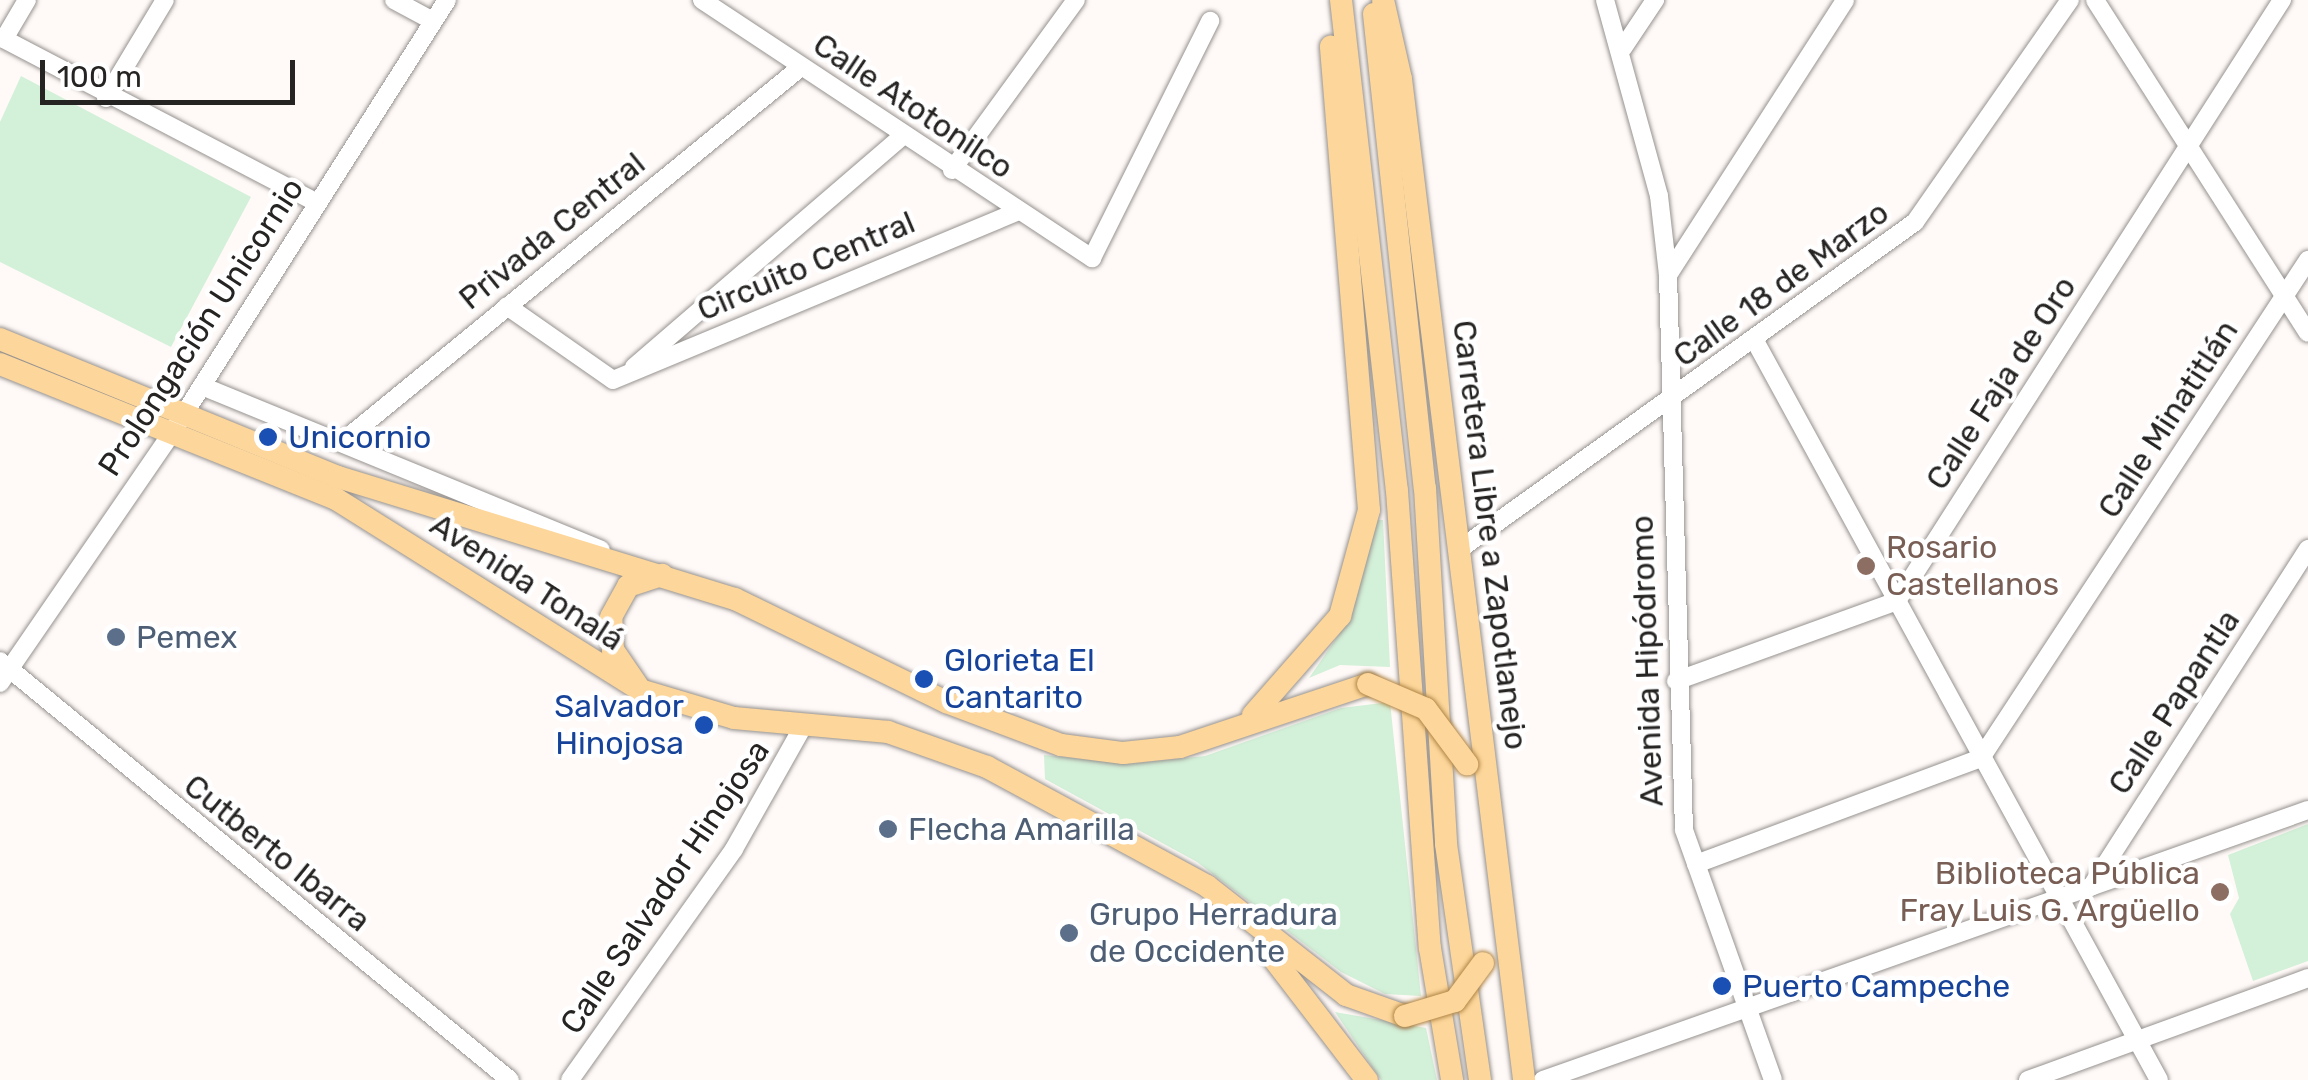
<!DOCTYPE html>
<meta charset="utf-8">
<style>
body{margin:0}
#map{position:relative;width:2308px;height:1080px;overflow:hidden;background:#fffaf8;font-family:Rubik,sans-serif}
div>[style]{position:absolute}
.green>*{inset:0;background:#d3f0d8}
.roads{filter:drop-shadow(0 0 2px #96928f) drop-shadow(0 0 2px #96928f)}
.minor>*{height:18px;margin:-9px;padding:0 9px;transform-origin:9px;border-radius:9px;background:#fff}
.major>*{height:22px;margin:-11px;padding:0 11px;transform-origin:11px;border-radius:11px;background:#fdd69b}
.bridges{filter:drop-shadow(0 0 2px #b08646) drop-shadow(0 0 2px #b08646)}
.major-bridge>*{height:22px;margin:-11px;padding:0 11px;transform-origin:11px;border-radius:11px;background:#fdd69b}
.dots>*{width:28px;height:28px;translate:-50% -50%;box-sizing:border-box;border:5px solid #fff;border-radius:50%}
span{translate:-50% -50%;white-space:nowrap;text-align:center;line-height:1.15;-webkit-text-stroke:9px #fff;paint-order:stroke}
.street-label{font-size:32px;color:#262423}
.transit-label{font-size:32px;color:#164399}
.left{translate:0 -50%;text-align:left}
.right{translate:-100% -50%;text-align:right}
.education-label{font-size:32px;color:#785e54}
.service-label{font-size:32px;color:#4e5e75}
.scale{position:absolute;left:40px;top:60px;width:255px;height:45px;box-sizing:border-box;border:5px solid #262423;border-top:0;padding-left:12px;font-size:30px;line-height:35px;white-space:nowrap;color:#262423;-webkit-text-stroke:8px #fff;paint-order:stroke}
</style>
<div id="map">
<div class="green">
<div style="clip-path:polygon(21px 76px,251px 197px,171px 347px,0 262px,0 122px)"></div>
<div style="clip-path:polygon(1375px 520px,1383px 520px,1390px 667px,1340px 665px,1309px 678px,1347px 623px)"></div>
<div style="clip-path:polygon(1390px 702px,1421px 996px,1385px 994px,1341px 972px,1197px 862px,1045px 779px,1044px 755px,1127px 764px,1205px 756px,1341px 708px)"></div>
<div style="clip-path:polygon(2308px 824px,2308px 961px,2253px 981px,2230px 914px,2239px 898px,2228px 855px)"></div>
<div style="clip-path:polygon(1335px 1012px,1426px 1028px,1437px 1080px,1381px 1080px)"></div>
</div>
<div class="roads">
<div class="minor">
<div style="left:394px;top:0;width:44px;rotate:28.3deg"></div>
<div style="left:702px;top:0;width:468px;rotate:33.5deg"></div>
<div style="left:1092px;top:258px;width:265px;rotate:-63.5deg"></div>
<div style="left:1605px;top:0;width:203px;rotate:74.6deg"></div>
<div style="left:1659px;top:196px;width:80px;rotate:83.5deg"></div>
<div style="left:1668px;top:275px;width:555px;rotate:88.35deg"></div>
<div style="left:1684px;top:830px;width:265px;rotate:70.4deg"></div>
<div style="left:2095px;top:0;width:395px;rotate:57.4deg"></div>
<div style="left:0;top:37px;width:356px;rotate:27.6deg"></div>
<div style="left:4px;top:39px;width:45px;rotate:-59.5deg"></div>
<div style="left:1623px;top:48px;width:58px;rotate:-56.3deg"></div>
<div style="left:106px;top:98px;width:114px;rotate:-59deg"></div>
<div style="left:952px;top:170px;width:210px;rotate:-53.9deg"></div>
<div style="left:1668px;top:275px;width:327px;rotate:-57.2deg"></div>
<div style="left:507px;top:306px;width:129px;rotate:34.9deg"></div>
<div style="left:613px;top:380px;width:437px;rotate:-22.6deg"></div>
<div style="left:1754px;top:339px;width:844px;rotate:61.34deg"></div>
<div style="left:634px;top:367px;width:355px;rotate:-40.7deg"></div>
<div style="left:202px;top:386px;width:431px;rotate:22.3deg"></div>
<div style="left:342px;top:442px;width:593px;rotate:-39.25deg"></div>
<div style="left:1460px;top:549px;width:560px;rotate:-35.7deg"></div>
<div style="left:1915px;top:222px;width:271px;rotate:-55.1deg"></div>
<div style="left:0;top:661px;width:660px;rotate:39.41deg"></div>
<div style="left:1676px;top:681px;width:235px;rotate:-19.9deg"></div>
<div style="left:1897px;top:601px;width:714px;rotate:-57.36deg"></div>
<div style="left:0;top:683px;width:303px;rotate:-55.5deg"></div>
<div style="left:172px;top:433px;width:513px;rotate:-57.58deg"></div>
<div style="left:1696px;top:864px;width:304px;rotate:-20.4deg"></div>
<div style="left:1981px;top:758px;width:596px;rotate:-56.71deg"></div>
<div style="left:2091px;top:887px;width:402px;rotate:-57.3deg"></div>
<div style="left:570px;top:1080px;width:283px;rotate:-54.6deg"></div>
<div style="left:734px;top:849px;width:142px;rotate:-60.6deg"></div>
<div style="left:1543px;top:1080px;width:811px;rotate:-19.44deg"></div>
<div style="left:2028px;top:1080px;width:298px;rotate:-20deg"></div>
</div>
<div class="major">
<div style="left:1341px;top:0;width:494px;rotate:83.5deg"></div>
<div style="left:1397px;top:491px;width:458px;rotate:85.9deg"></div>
<div style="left:1430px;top:948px;width:134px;rotate:80.5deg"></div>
<div style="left:1383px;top:0;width:81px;rotate:77.2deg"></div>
<div style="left:1401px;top:79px;width:1009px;rotate:82.99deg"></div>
<div style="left:1374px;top:14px;width:477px;rotate:83.9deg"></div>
<div style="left:1425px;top:488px;width:357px;rotate:86.6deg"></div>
<div style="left:1446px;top:844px;width:238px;rotate:81.8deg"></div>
<div style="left:0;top:339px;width:365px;rotate:22.2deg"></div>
<div style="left:338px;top:477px;width:415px;rotate:17.1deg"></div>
<div style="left:735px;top:599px;width:235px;rotate:26deg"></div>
<div style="left:946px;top:702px;width:123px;rotate:20.5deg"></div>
<div style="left:1061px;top:745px;width:63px;rotate:7.4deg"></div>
<div style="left:1123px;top:753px;width:57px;rotate:-6deg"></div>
<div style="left:1180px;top:747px;width:198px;rotate:-18.5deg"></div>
<div style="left:0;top:364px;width:362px;rotate:21.9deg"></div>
<div style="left:336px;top:499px;width:359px;rotate:32.1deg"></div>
<div style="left:640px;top:690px;width:98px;rotate:16.6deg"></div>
<div style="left:734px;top:718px;width:155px;rotate:5.2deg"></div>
<div style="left:888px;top:732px;width:105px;rotate:19.5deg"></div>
<div style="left:987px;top:767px;width:250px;rotate:28.4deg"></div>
<div style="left:1207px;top:886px;width:177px;rotate:38.1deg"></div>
<div style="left:1346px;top:995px;width:63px;rotate:19.6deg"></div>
<div style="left:639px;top:688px;width:46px;rotate:-124.4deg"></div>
<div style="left:613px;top:650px;width:33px;rotate:-93deg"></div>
<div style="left:611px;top:617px;width:35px;rotate:-61deg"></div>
<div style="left:628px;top:586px;width:36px;rotate:-18deg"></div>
<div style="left:1253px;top:715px;width:132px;rotate:-48.7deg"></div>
<div style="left:1340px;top:616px;width:110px;rotate:-74.7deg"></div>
<div style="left:1369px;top:510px;width:465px;rotate:-94.7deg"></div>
<div style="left:1264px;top:946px;width:169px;rotate:52.5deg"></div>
</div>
</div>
<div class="bridges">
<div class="major-bridge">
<div style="left:1368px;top:684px;width:63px;rotate:23.3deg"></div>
<div style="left:1426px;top:709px;width:69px;rotate:53.3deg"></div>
<div style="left:1405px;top:1016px;width:52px;rotate:-16.7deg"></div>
<div style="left:1455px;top:1001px;width:47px;rotate:-53.6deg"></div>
</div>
</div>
<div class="dots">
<div style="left:268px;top:437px;background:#1a4fb4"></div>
<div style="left:1866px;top:566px;background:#8d6e63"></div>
<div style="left:116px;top:637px;background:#5c6f8a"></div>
<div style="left:924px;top:679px;background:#1a4fb4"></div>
<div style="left:704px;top:725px;background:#1a4fb4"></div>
<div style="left:888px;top:829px;background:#5c6f8a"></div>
<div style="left:2220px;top:892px;background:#8d6e63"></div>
<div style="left:1069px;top:933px;background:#5c6f8a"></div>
<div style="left:1722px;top:986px;background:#1a4fb4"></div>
</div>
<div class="street-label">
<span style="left:913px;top:106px;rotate:34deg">Calle Atotonilco</span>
<span style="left:552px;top:231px;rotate:-39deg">Privada Central</span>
<span style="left:806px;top:266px;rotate:-23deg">Circuito Central</span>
<span style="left:1781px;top:284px;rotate:-36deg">Calle 18 de Marzo</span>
<span style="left:201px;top:327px;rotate:-57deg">Prolongación Unicornio</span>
<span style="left:2001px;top:383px;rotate:-57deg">Calle Faja de Oro</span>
<span style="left:2168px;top:419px;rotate:-57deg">Calle Minatitlán</span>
<span style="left:1490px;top:535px;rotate:83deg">Carretera Libre a Zapotlanejo</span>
<span style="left:527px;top:582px;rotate:33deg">Avenida Tonalá</span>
<span style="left:1647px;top:661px;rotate:-92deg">Avenida Hipódromo</span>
<span style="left:2174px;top:702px;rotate:-57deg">Calle Papantla</span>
<span style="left:277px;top:853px;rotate:39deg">Cutberto Ibarra</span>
<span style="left:665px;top:887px;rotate:-56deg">Calle Salvador Hinojosa</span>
</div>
<div class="transit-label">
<span class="left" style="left:288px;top:437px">Unicornio</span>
<span class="left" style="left:944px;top:679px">Glorieta El<br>Cantarito</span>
<span class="right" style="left:684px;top:725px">Salvador<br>Hinojosa</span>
<span class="left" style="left:1742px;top:986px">Puerto Campeche</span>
</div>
<div class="education-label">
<span class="left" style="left:1886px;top:566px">Rosario<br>Castellanos</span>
<span class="right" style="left:2200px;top:892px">Biblioteca Pública<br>Fray Luis G. Argüello</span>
</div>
<div class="service-label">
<span class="left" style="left:136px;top:637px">Pemex</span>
<span class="left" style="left:908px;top:829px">Flecha Amarilla</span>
<span class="left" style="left:1089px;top:933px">Grupo Herradura<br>de Occidente</span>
</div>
<div class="scale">100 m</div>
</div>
